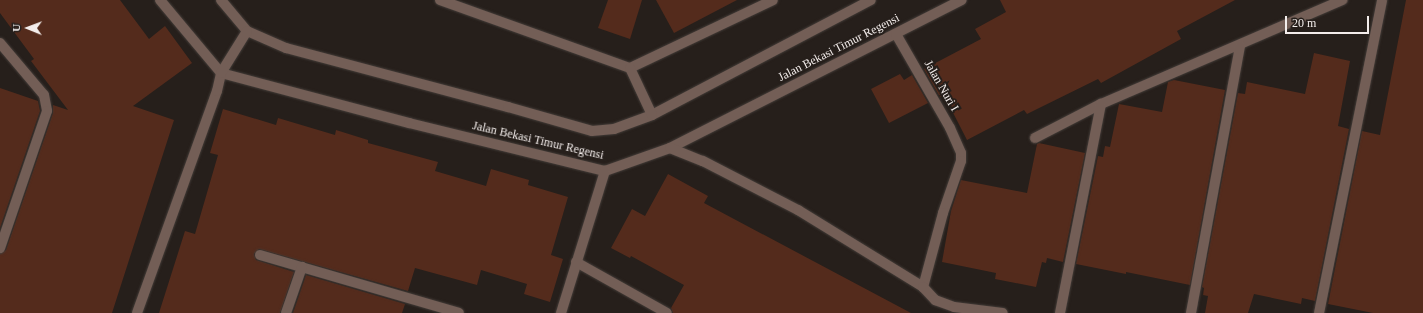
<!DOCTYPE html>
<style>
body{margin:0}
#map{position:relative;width:1423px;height:313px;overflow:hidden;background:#261f1b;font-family:Georgia,serif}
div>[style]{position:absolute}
.building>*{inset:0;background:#542b1c}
.roads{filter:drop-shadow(0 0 1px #433c38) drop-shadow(0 0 1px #433c38)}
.street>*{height:10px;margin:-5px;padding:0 5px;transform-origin:5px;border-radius:5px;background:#735e56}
span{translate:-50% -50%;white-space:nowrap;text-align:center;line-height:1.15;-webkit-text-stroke:4px #261f1b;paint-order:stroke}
.street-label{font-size:12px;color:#f3edeb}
.north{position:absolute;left:8px;top:8px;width:40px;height:40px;-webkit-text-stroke:3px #261f1b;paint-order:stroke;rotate:271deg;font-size:11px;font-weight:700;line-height:16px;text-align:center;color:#f3edeb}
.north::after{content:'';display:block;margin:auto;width:14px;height:18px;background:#f3edeb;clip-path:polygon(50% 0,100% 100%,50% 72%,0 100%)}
.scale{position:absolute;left:1285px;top:16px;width:84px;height:18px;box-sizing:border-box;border:2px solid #f3edeb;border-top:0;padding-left:5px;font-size:12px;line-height:14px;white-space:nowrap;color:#f3edeb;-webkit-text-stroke:3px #261f1b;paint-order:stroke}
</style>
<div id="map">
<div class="building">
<div style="clip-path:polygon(0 0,120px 0,149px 39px,165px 26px,192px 63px,133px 106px,174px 120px,112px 313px,0 313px,0 254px,6px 250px,53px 113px,53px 105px,68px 110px,31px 61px,34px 59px,0 13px)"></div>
<div style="clip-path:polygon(608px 0,642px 0,630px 39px,598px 28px)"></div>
<div style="clip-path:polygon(656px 0,737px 0,674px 33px)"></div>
<div style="clip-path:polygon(1000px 0,1235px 0,1177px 31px,1181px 39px,1101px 83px,1098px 79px,1027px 114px,1024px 110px,967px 140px,944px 95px,940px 97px,924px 69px,981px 39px,975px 29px,1006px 12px)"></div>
<div style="clip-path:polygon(1406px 0,1423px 0,1423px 313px,1373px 313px,1328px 304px,1362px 131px,1380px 135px)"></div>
<div style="clip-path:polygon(1314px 53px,1350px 61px,1338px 126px,1349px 129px,1315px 301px,1302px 298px,1301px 304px,1254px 294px,1248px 313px,1205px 313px,1208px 296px,1203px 295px,1204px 288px,1202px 287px,1238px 93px,1245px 94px,1247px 82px,1305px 94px)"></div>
<div style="clip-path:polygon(900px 74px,904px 80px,912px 75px,928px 103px,889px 123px,871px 89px)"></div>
<div style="clip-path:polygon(1174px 80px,1225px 90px,1190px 285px,1126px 272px,1126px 274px,1076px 264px,1098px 156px,1103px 157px,1105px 146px,1110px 147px,1119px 104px,1162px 112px,1168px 82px)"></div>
<div style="clip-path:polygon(0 88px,38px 101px,40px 111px,0 228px)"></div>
<div style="clip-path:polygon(223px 109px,276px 125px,278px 118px,335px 135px,336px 130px,368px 140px,368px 143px,438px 162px,435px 171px,486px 186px,491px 169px,529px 180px,528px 185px,568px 197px,551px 255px,563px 259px,550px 302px,524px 294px,527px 284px,481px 270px,477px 285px,415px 268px,408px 291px,259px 249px,254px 254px,256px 260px,294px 272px,280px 313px,159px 313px,185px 231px,195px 234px,218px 155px,210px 153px)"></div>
<div style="clip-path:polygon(1039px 143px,1085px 153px,1063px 262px,1047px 258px,1046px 263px,1042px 262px,1036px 287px,995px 279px,996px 273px,942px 262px,951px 211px,961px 180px,1027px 193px,1037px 144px)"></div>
<div style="clip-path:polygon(668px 174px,708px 196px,704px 203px,911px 313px,673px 313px,671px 308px,684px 285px,631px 256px,630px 258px,611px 248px,632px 209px,645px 216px)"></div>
<div style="clip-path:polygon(306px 275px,405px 304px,402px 313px,293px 313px)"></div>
</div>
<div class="roads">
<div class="street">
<div style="left:160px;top:0;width:95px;rotate:50.1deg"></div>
<div style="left:221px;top:73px;width:195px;rotate:14.9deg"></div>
<div style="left:409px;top:123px;width:202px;rotate:13.8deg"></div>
<div style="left:605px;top:171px;width:69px;rotate:-19.5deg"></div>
<div style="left:670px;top:148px;width:327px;rotate:-26.9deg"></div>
<div style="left:221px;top:0;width:40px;rotate:50deg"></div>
<div style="left:247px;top:31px;width:43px;rotate:23.6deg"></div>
<div style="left:286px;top:48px;width:230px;rotate:14.9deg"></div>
<div style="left:508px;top:107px;width:87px;rotate:15.9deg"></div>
<div style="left:592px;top:131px;width:22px;rotate:-5deg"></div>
<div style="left:614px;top:129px;width:40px;rotate:-20.2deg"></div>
<div style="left:652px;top:115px;width:247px;rotate:-27.7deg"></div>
<div style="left:440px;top:0;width:202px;rotate:19.7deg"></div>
<div style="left:630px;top:68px;width:158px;rotate:-25.4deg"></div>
<div style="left:896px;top:34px;width:108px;rotate:60.1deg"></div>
<div style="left:950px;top:128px;width:27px;rotate:66deg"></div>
<div style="left:961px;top:153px;width:8px;rotate:90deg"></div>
<div style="left:961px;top:161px;width:55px;rotate:109.1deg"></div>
<div style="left:943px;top:213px;width:77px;rotate:105.1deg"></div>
<div style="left:0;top:43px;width:68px;rotate:49.8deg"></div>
<div style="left:44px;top:95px;width:16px;rotate:79deg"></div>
<div style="left:47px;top:111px;width:145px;rotate:108.9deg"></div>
<div style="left:630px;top:68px;width:52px;rotate:64.9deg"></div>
<div style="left:1035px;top:138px;width:74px;rotate:-27.3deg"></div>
<div style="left:1101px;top:104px;width:263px;rotate:-23.3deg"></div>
<div style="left:670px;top:148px;width:35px;rotate:22deg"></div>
<div style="left:703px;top:161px;width:107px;rotate:27.3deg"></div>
<div style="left:798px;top:210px;width:147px;rotate:31.6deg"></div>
<div style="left:923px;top:287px;width:18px;rotate:47deg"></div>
<div style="left:935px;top:300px;width:20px;rotate:20deg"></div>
<div style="left:954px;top:307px;width:49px;rotate:7deg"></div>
<div style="left:260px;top:255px;width:207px;rotate:16.2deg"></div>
<div style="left:576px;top:262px;width:104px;rotate:29.3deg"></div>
<div style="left:137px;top:313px;width:236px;rotate:-70.2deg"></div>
<div style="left:217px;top:91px;width:18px;rotate:-77deg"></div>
<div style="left:221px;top:73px;width:49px;rotate:-58.2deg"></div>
<div style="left:286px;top:313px;width:49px;rotate:-70.8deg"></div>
<div style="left:561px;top:313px;width:149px;rotate:-72.8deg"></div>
<div style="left:1060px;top:313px;width:213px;rotate:-78.9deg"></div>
<div style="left:1191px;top:313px;width:272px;rotate:-79.6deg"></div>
<div style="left:1319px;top:313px;width:319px;rotate:-78.6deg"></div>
</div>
</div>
<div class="street-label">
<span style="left:839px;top:48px;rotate:-27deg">Jalan Bekasi Timur Regensi</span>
<span style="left:941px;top:86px;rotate:60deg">Jalan Nuri I</span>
<span style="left:538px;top:141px;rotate:13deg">Jalan Bekasi Timur Regensi</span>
</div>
<div class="north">U</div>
<div class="scale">20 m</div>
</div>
